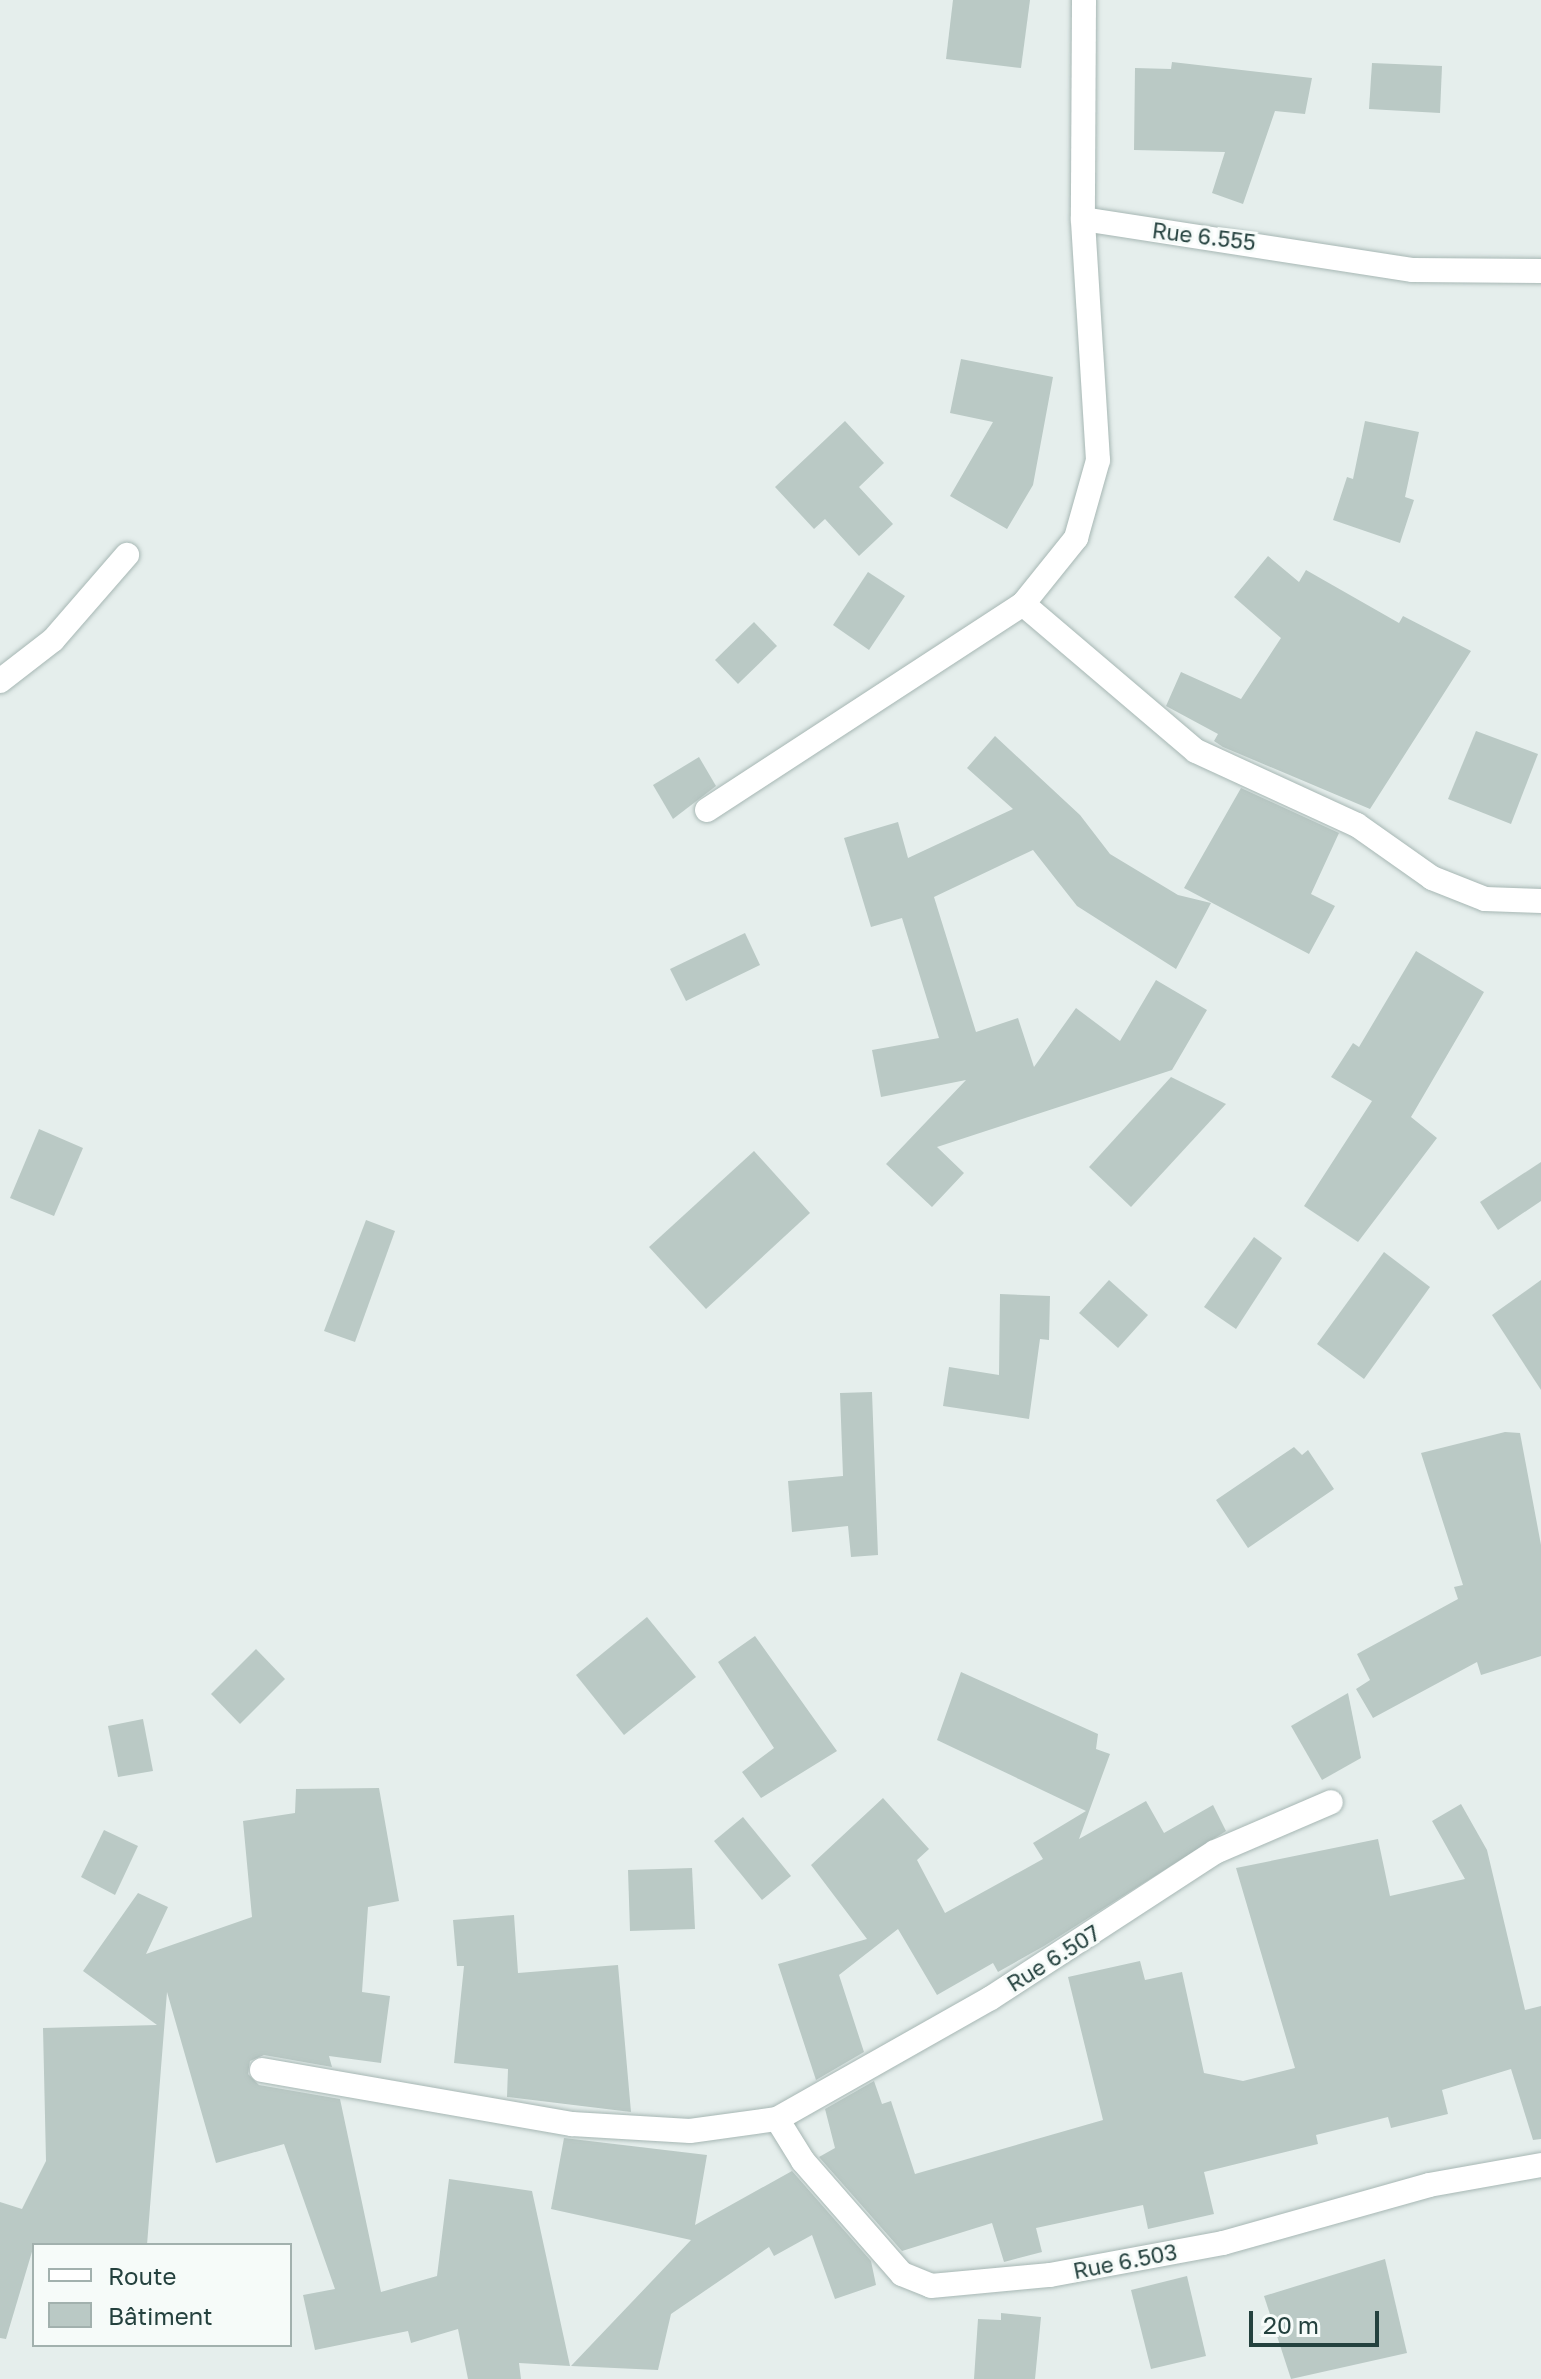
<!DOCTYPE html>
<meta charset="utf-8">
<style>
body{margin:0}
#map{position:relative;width:1541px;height:2379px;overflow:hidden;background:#e5eeec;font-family:"Golos Text",sans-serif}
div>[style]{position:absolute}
.building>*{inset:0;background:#bac9c5}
.roads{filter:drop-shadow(0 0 2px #a7b7b4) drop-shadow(0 0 2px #a7b7b4)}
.minor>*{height:24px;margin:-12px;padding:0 12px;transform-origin:12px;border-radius:12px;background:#fff}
span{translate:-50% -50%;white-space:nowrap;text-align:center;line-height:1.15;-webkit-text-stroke:6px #f6fbf9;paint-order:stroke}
.street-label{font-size:22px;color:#24413e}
.legend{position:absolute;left:32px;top:2243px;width:260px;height:104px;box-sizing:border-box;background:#f6fbf9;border:2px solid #a2b1ae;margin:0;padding:10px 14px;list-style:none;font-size:24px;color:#24413e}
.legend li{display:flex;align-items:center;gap:16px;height:40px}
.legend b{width:40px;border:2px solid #a2b1ae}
.scale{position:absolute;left:1249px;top:2311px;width:130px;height:36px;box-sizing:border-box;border:4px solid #24413e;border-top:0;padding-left:10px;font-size:24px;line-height:28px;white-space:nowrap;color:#24413e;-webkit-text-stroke:6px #f6fbf9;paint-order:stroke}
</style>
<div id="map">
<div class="building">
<div style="clip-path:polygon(953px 0,1030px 0,1021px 68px,946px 59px)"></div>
<div style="clip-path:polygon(1172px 62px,1312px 78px,1305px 114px,1275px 111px,1243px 204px,1212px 193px,1225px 152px,1134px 150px,1135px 68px,1171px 69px)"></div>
<div style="clip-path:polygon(1372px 63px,1442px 66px,1440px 113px,1369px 109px)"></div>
<div style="clip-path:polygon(961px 359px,1053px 377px,1033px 485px,1007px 529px,950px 496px,993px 422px,950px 413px)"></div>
<div style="clip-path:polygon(845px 421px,884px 463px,859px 487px,893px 524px,859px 556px,825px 519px,814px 529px,775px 487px)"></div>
<div style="clip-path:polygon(1365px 421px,1419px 432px,1405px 497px,1414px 500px,1400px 543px,1333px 520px,1347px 477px,1353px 479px)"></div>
<div style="clip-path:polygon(1268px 556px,1299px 582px,1306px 570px,1399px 623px,1403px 616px,1471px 651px,1370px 809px,1223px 747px,1214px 741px,1218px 734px,1166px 706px,1181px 672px,1241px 699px,1281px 638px,1234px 597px)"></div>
<div style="clip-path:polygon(868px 572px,905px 596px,869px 650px,833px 625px)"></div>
<div style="clip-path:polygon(754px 622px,777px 646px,738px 684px,715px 660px)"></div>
<div style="clip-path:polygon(1476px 731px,1538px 754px,1511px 824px,1448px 799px)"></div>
<div style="clip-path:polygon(995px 736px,1080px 815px,1110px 854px,1178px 895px,1211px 903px,1176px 969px,1077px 906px,1033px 850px,934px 897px,976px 1032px,1018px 1018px,1034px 1067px,1076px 1008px,1120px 1041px,1156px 980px,1207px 1010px,1172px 1070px,937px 1147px,964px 1173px,932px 1207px,886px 1164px,966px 1080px,881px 1097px,872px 1050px,939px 1038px,902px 918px,871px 927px,844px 838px,898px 822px,908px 858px,1013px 809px,967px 768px)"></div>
<div style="clip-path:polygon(699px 757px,716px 786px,673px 819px,653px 785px)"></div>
<div style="clip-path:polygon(1241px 788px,1339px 833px,1311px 894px,1335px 906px,1309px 954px,1184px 888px)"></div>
<div style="clip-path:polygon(745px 933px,760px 965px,686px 1001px,670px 969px)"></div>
<div style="clip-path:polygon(1416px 951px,1484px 992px,1411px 1117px,1437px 1138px,1358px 1242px,1304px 1206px,1372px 1101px,1331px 1077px,1353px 1043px,1359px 1047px)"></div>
<div style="clip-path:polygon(1171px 1077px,1226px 1104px,1131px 1207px,1089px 1167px)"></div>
<div style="clip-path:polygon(39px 1129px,83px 1148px,54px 1216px,10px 1198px)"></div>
<div style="clip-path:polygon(754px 1151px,810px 1213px,706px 1309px,649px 1247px)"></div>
<div style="clip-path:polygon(1541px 1162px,1541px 1201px,1498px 1230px,1480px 1202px)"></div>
<div style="clip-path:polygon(366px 1220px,395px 1231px,355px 1342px,324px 1331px)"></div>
<div style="clip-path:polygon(1254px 1237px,1282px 1258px,1236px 1329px,1204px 1307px)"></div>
<div style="clip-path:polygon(1384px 1252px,1430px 1287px,1364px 1379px,1317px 1344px)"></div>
<div style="clip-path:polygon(1109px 1280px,1148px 1315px,1118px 1348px,1079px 1313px)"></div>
<div style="clip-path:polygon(1541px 1280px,1541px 1390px,1492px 1315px)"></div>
<div style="clip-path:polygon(1000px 1294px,1050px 1296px,1049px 1340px,1040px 1339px,1029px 1419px,943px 1406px,949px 1367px,999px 1375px)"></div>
<div style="clip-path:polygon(872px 1392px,878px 1555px,851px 1557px,848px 1526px,792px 1532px,788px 1481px,843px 1476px,840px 1393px)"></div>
<div style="clip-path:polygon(1505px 1432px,1520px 1433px,1541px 1545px,1541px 1656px,1481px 1675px,1477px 1662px,1373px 1718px,1356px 1689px,1370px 1680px,1357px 1654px,1458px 1599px,1454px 1587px,1463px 1585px,1421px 1453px)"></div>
<div style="clip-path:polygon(1294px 1447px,1302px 1455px,1308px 1450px,1334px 1489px,1248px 1548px,1216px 1500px)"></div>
<div style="clip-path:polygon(647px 1617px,696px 1677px,624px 1735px,576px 1675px)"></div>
<div style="clip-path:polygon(755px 1636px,837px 1751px,761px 1798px,742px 1772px,774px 1748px,718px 1662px)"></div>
<div style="clip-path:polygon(256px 1649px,285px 1679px,240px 1724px,211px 1694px)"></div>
<div style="clip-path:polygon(961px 1672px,1098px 1734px,1096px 1749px,1110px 1754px,1079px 1839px,1146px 1801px,1164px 1833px,1213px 1805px,1226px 1831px,1044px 1946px,998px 1972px,993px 1963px,937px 1995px,898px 1929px,839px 1975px,864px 2052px,816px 2080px,778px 1964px,867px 1939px,811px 1865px,883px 1798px,929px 1849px,917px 1860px,945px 1913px,1043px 1859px,1033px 1843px,1086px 1811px,937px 1740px)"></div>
<div style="clip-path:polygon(1348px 1693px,1361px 1758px,1322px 1780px,1291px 1726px)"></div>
<div style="clip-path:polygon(143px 1719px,153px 1771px,118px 1777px,108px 1726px)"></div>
<div style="clip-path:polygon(379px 1788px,399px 1901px,368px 1907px,362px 1992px,390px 1996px,381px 2063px,329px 2056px,332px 2067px,264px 2055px,250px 2061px,248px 2074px,259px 2085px,340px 2099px,381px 2292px,437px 2276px,449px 2179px,532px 2191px,570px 2366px,519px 2363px,521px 2379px,468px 2379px,458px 2329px,411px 2343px,408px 2331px,315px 2350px,303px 2295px,335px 2289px,284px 2144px,216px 2163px,167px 1992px,147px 2245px,34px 2245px,6px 2339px,0 2338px,0 2202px,22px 2209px,46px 2161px,43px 2028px,157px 2025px,83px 1971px,138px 1893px,168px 1907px,146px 1954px,252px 1917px,243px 1821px,295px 1813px,296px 1789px)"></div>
<div style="clip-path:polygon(1461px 1804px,1487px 1850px,1525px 2010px,1541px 2006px,1541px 2139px,1533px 2140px,1511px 2069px,1442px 2090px,1448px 2114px,1391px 2128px,1388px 2117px,1316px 2135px,1318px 2144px,1204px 2172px,1214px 2214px,1148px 2229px,1143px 2205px,1036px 2228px,1042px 2252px,1004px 2262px,992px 2223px,902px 2251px,819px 2157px,835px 2148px,825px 2109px,874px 2081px,882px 2104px,891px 2101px,915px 2174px,1103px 2120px,1068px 1977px,1140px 1961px,1145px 1980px,1182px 1972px,1204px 2073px,1243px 2081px,1295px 2068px,1236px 1868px,1378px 1839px,1390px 1896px,1465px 1879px,1432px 1821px)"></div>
<div style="clip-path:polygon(743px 1817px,791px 1876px,762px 1900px,714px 1841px)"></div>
<div style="clip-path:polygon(104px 1830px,138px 1846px,115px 1895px,81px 1877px)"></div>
<div style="clip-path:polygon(692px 1868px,695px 1929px,630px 1931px,628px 1870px)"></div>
<div style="clip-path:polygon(514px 1915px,518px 1973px,618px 1965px,631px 2112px,507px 2097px,508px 2069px,454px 2063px,464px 1966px,457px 1966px,453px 1920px)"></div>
<div style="clip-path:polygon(564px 2138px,707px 2155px,695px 2225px,792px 2171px,871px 2261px,876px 2285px,835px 2299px,812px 2235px,774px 2256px,769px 2247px,671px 2314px,658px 2370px,571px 2366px,691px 2240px,551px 2209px)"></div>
<div style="clip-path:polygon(1385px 2259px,1407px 2353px,1291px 2379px,1264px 2296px)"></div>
<div style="clip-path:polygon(1187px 2276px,1206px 2356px,1151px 2369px,1131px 2290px)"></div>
<div style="clip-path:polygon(1001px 2313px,1041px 2317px,1035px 2379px,974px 2379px,978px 2319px,1001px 2320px)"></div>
</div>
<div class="roads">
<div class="minor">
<div style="left:1084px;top:0;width:219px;rotate:90.3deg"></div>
<div style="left:1083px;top:219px;width:334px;rotate:8.8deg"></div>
<div style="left:1413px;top:270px;width:128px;rotate:0.4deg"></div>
<div style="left:1023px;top:604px;width:227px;rotate:40.4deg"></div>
<div style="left:1196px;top:751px;width:177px;rotate:24.7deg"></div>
<div style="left:1357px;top:825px;width:92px;rotate:35.2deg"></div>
<div style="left:1432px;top:878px;width:57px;rotate:21.6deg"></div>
<div style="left:1485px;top:899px;width:56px;rotate:2deg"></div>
<div style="left:0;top:681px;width:67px;rotate:-37.7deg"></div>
<div style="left:53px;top:640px;width:113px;rotate:-49deg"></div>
<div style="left:707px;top:810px;width:377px;rotate:-33.1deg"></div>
<div style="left:1023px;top:604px;width:85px;rotate:-51.2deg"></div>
<div style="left:1076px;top:538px;width:81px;rotate:-74.2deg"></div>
<div style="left:1098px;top:460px;width:241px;rotate:-93.6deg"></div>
<div style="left:262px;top:2070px;width:315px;rotate:9.9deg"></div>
<div style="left:572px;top:2124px;width:118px;rotate:3.4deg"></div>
<div style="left:690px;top:2131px;width:88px;rotate:-7.9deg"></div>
<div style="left:777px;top:2119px;width:246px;rotate:-29.5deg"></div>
<div style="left:991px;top:1998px;width:267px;rotate:-33.1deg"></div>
<div style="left:1215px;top:1852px;width:126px;rotate:-23.3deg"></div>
<div style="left:777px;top:2119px;width:49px;rotate:58.2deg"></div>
<div style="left:803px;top:2161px;width:150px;rotate:48.8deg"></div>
<div style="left:902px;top:2274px;width:31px;rotate:22deg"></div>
<div style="left:931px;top:2286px;width:120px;rotate:-5.3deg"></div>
<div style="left:1050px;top:2275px;width:176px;rotate:-10.5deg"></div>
<div style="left:1223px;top:2243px;width:214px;rotate:-15.7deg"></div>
<div style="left:1429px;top:2185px;width:114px;rotate:-10.1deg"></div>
</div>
</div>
<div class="street-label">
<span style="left:1204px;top:236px;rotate:7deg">Rue 6.555</span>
<span style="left:1053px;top:1958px;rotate:-32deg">Rue 6.507</span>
<span style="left:1125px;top:2261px;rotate:-11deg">Rue 6.503</span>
</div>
<ul class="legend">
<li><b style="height:10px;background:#fff"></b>Route</li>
<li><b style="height:22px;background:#bac9c5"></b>Bâtiment</li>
</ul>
<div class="scale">20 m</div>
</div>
